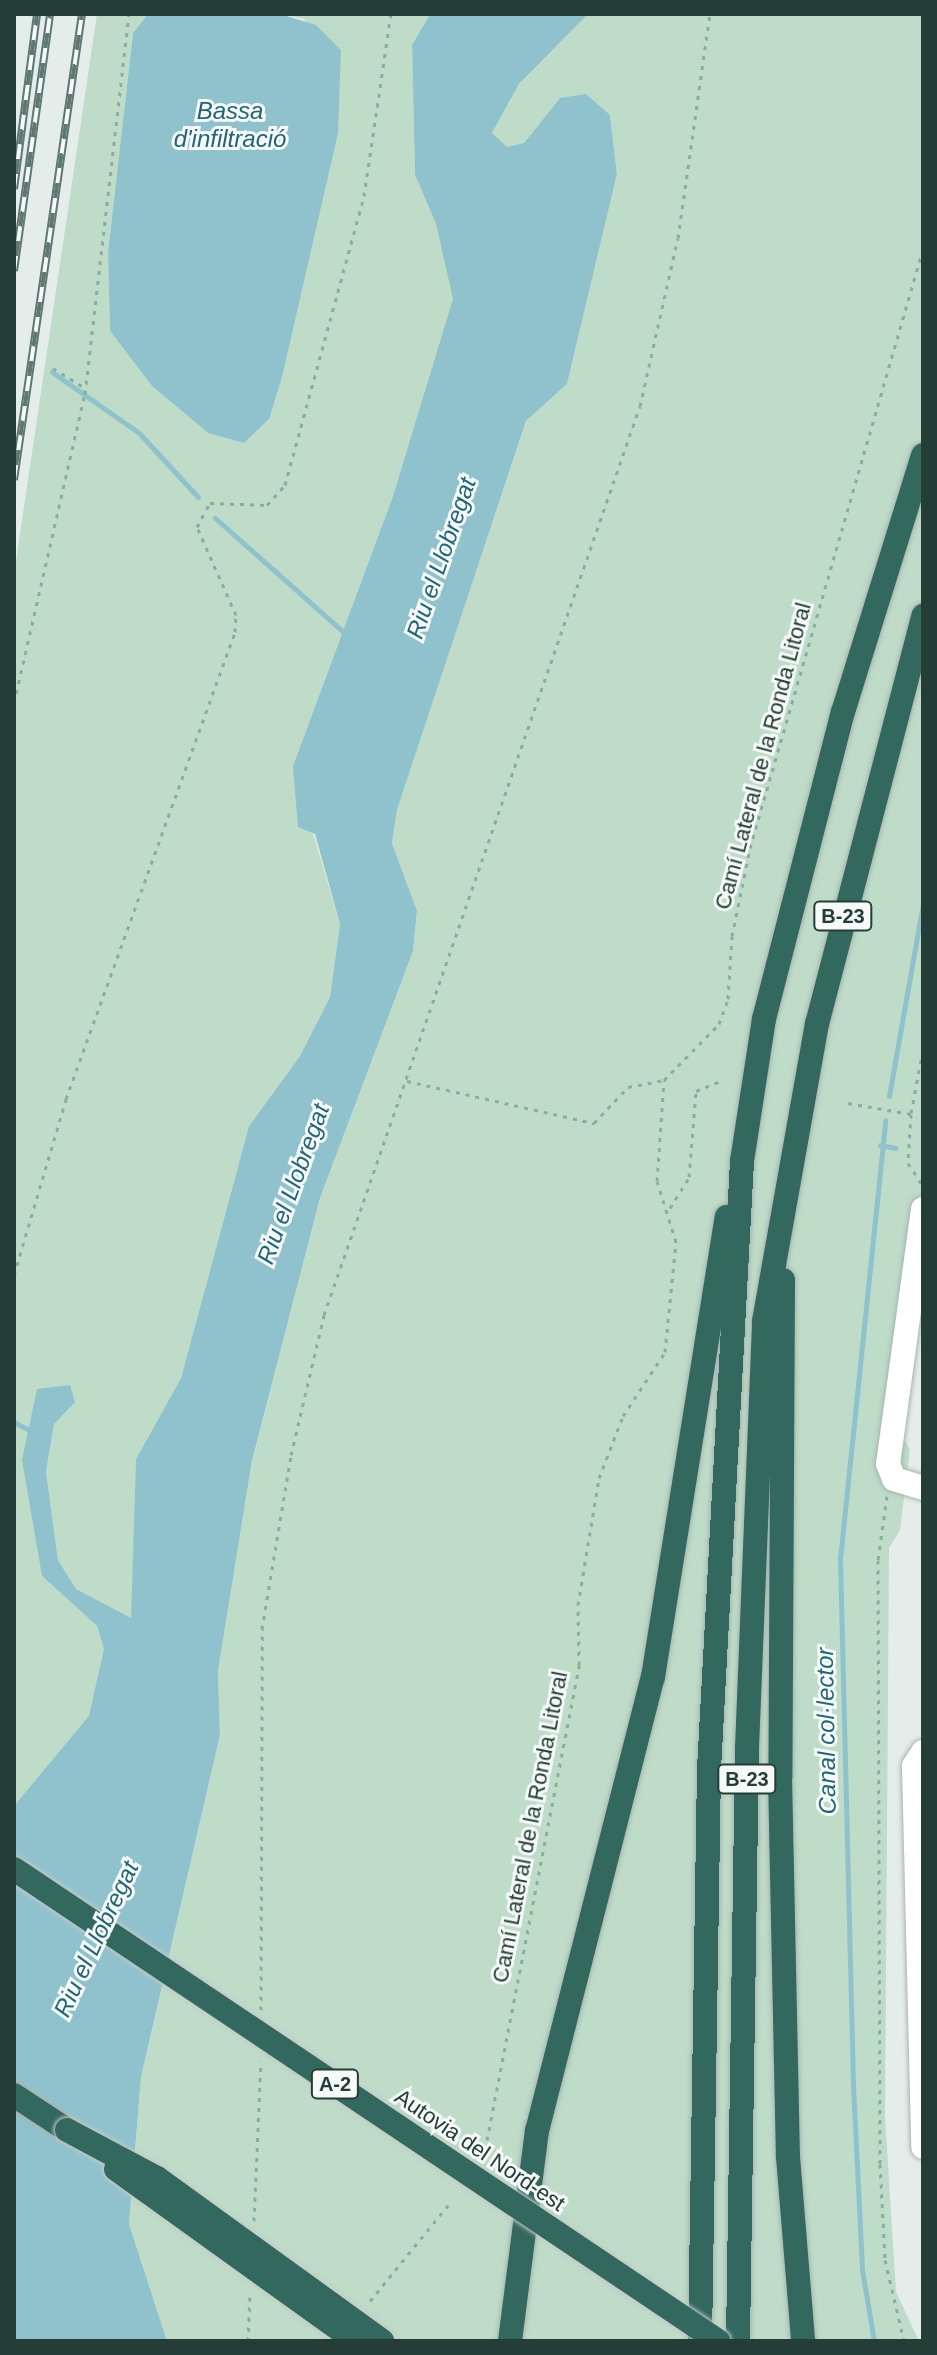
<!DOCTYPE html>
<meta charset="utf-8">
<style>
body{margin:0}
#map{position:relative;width:937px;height:2355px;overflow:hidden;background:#e4ede9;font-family:Helvetica,sans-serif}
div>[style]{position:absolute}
.green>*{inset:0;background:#bfdcc8}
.water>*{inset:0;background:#90c2ce}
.stream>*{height:5px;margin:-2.5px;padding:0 2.5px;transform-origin:2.5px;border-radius:2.5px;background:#90c2ce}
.path>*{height:3px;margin-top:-1.5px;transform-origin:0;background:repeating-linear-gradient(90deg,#87aea3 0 4px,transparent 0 10px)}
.roads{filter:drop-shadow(0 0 2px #a7b5b0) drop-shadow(0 0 2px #a7b5b0)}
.minor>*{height:24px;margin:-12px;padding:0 12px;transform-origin:12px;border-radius:12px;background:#fff}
.highway>*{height:24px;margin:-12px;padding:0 12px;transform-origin:12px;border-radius:12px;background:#32685e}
.rail>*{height:8px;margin-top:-4px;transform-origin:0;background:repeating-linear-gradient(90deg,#f5f9f7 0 15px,#5f7873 0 30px);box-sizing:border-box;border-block:2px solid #5f7873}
.bridges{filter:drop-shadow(0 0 2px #c2c9c7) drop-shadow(0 0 2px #c2c9c7)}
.highway-bridge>*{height:24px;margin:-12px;padding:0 12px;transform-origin:12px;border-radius:12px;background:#32685e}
span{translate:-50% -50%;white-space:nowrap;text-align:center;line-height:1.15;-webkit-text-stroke:6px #f5f9f7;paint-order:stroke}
.shield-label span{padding:2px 6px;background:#f5f9f7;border:2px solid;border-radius:6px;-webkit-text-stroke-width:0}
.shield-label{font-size:20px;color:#253d37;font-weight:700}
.street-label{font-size:22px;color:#253d37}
.water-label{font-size:24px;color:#226576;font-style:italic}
.frame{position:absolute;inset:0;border:16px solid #253d37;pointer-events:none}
</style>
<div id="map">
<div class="green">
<div style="clip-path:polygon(97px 14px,148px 14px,133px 33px,108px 252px,110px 331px,152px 386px,208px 433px,244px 443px,269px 419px,305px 19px,280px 14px,430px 14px,412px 45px,415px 175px,436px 224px,454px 299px,393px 496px,293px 766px,340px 924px,330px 997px,300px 1056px,249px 1126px,181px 1378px,136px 1459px,132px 1619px,76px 1589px,58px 1560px,46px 1472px,54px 1424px,37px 1389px,42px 1576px,97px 1626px,104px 1649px,90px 1716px,14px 1806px,14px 574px)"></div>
<div style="clip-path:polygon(588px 14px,923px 14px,923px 1274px,901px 1436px,910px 1449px,900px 1530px,889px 1548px,885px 2116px,896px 2292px,919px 2341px,167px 2341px,129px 2224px,141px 2077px,220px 1735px,218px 1671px,252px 1462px,320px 1198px,413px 951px,417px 911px,392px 843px,397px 810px,526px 421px,567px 384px,617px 174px,610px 115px,560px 98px,524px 143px,507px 148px,492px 133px,519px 84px)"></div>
</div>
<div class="water">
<div style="clip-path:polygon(148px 14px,280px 14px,316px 25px,341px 50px,338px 133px,282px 377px,269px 419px,244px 443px,208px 433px,152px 386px,110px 331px,108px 252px,133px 33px)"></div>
<div style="clip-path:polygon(430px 14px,588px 14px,519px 84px,492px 133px,507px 147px,524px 143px,560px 98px,586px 94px,610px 115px,617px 174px,567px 384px,526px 421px,397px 810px,392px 843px,417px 911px,413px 951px,320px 1198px,252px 1461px,218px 1671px,220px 1735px,141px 2077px,129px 2224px,167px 2341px,14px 2341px,14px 1806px,89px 1716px,104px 1649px,97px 1626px,42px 1576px,22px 1460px,37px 1389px,70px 1385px,75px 1402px,54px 1424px,46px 1472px,58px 1560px,76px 1589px,131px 1618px,136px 1459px,181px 1378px,249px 1126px,300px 1056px,330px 997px,340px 924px,315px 834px,298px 827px,293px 766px,393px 496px,453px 299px,436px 224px,415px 175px,412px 45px)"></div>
</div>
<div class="stream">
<div style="left:52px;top:372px;width:106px;rotate:35deg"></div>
<div style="left:139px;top:433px;width:87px;rotate:47.3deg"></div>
<div style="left:215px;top:518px;width:178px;rotate:41.6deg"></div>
<div style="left:889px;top:1096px;width:196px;rotate:-80deg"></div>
<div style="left:880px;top:1145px;width:16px;rotate:11deg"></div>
<div style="left:14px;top:1422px;width:17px;rotate:28deg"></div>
<div style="left:874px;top:2341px;width:73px;rotate:-99.5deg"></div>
<div style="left:862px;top:2269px;width:185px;rotate:-92.8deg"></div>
<div style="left:853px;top:2084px;width:525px;rotate:-91.42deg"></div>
<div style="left:840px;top:1559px;width:441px;rotate:-84.1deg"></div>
</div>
<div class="path">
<div style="left:53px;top:368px;width:39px;rotate:32deg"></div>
<div style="left:14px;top:703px;width:317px;rotate:-77.1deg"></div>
<div style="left:85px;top:394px;width:383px;rotate:-83.4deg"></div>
<div style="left:407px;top:1081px;width:192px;rotate:12.7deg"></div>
<div style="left:594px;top:1123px;width:50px;rotate:-46.6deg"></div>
<div style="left:628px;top:1087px;width:37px;rotate:-11deg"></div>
<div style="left:848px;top:1103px;width:64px;rotate:9.9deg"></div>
<div style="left:911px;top:1114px;width:49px;rotate:93.5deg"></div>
<div style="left:908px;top:1163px;width:27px;rotate:57deg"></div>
<div style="left:911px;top:1113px;width:64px;rotate:-79.2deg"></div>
<div style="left:670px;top:1208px;width:36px;rotate:-58deg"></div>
<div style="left:689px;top:1177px;width:86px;rotate:-85.3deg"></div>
<div style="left:696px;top:1091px;width:29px;rotate:-22deg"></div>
<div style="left:14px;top:1275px;width:184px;rotate:-73.5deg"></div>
<div style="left:66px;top:1099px;width:497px;rotate:-70.1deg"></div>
<div style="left:235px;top:632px;width:17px;rotate:-87deg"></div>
<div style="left:236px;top:615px;width:96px;rotate:-113.9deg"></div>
<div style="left:197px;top:527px;width:27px;rotate:-62deg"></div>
<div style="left:210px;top:503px;width:57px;rotate:2deg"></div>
<div style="left:267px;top:505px;width:27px;rotate:-48deg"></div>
<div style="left:285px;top:485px;width:300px;rotate:-74.7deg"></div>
<div style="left:364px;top:196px;width:184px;rotate:-81.6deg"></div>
<div style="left:887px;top:1496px;width:65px;rotate:98deg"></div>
<div style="left:878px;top:1560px;width:604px;rotate:89.81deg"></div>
<div style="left:880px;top:2164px;width:96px;rotate:87deg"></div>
<div style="left:885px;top:2260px;width:83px;rotate:76.8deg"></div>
<div style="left:261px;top:2010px;width:381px;rotate:-89.8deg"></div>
<div style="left:262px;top:1629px;width:176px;rotate:-80.5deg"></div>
<div style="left:291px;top:1455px;width:144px;rotate:-76.7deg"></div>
<div style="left:324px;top:1315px;width:962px;rotate:-70.83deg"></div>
<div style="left:640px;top:406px;width:172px;rotate:-77.3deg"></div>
<div style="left:678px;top:238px;width:226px;rotate:-81.9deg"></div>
<div style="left:487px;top:2140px;width:484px;rotate:-79deg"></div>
<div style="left:579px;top:1665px;width:60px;rotate:-91deg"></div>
<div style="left:578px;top:1605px;width:129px;rotate:-80.6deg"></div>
<div style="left:599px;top:1478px;width:66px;rotate:-68.8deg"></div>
<div style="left:623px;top:1416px;width:77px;rotate:-56.7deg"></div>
<div style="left:665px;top:1352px;width:111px;rotate:-84.3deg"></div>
<div style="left:676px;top:1242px;width:64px;rotate:-107.3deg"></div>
<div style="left:657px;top:1181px;width:101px;rotate:-86deg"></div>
<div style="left:664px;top:1080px;width:78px;rotate:-45.5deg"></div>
<div style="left:719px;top:1024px;width:27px;rotate:-70deg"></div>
<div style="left:728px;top:999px;width:63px;rotate:-86.4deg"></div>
<div style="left:732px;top:936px;width:90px;rotate:-78.4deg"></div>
<div style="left:750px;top:848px;width:623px;rotate:-73.89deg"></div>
<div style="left:254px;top:2221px;width:160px;rotate:-87.5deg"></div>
<div style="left:370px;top:2301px;width:127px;rotate:-50.8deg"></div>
<div style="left:248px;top:2341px;width:48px;rotate:-87.6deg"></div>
</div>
<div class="roads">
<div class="minor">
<div style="left:923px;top:1209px;width:257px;rotate:97.8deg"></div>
<div style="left:888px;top:1464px;width:16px;rotate:68deg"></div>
<div style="left:894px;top:1479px;width:30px;rotate:17deg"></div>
<div style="left:923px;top:1752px;width:17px;rotate:123deg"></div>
<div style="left:914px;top:1766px;width:381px;rotate:88.6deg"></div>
</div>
<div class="highway">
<div style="left:783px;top:1280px;width:497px;rotate:90.3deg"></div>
<div style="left:780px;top:1777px;width:380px;rotate:88.8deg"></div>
<div style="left:788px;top:2157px;width:185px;rotate:85.3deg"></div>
<div style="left:14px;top:2095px;width:64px;rotate:33.4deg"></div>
<div style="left:510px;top:2341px;width:212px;rotate:-82.7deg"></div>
<div style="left:537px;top:2131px;width:469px;rotate:-75.7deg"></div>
<div style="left:653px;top:1677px;width:466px;rotate:-80.9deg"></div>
<div style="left:700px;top:2341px;width:572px;rotate:-89.1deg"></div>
<div style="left:709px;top:1769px;width:609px;rotate:-86.89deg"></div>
<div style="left:742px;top:1161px;width:144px;rotate:-81.2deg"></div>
<div style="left:764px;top:1019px;width:317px;rotate:-75.6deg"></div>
<div style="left:843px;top:712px;width:269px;rotate:-72.7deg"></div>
<div style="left:738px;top:2341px;width:593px;rotate:-89.13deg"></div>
<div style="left:747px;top:1748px;width:427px;rotate:-87.7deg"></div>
<div style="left:764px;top:1321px;width:302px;rotate:-79.9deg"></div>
<div style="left:817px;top:1024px;width:422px;rotate:-75.4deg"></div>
</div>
</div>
<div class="rail">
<div style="left:14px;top:189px;width:177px;rotate:-82.5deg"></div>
<div style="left:14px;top:271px;width:260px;rotate:-82deg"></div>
<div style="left:14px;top:480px;width:471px;rotate:-81.7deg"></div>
</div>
<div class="bridges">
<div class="highway-bridge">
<div style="left:14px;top:1869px;width:848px;rotate:33.84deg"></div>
<div style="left:67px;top:2130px;width:102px;rotate:28.1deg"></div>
<div style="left:157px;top:2178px;width:278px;rotate:35.9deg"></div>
<div style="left:116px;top:2169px;width:294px;rotate:35.7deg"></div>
</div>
</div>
<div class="shield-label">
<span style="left:843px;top:916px">B-23</span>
<span style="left:747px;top:1779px">B-23</span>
<span style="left:335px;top:2084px">A-2</span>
</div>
<div class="street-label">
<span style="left:763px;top:756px;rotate:-75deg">Camí Lateral de la Ronda Litoral</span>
<span style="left:530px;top:1827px;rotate:-79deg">Camí Lateral de la Ronda Litoral</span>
<span style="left:480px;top:2150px;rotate:34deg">Autovia del Nord-est</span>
</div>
<div class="water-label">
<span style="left:230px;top:125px">Bassa<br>d'infiltració</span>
<span style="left:441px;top:558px;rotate:-71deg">Riu el Llobregat</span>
<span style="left:293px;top:1184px;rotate:-70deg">Riu el Llobregat</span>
<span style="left:826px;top:1731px;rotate:-91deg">Canal col·lector</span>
<span style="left:96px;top:1939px;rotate:-65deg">Riu el Llobregat</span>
</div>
<div class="frame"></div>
</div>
